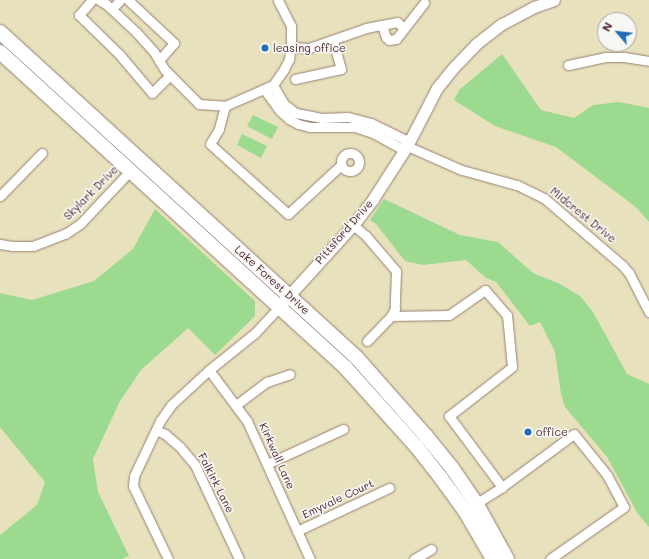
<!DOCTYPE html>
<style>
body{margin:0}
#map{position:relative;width:649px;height:559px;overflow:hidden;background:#e8e1bd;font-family:Mali,sans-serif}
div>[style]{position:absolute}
.green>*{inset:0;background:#9cda90}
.roads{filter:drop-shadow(0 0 1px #998074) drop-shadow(0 0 1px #998074)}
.minor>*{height:9px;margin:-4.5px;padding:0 4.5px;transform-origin:4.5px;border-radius:4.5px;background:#fff}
.minor>.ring{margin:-4.5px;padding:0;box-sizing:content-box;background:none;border:9px solid #fff;border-radius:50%}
.tertiary>*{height:11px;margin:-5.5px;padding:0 5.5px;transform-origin:5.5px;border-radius:5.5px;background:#fff}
.primary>*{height:14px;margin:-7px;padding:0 7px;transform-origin:7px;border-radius:7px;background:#fff}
.dots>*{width:11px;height:11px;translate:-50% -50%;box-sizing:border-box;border:2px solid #f6f6f2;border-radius:50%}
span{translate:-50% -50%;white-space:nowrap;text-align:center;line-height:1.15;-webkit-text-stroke:3.5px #f6f6f2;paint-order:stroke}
.poi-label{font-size:11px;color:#4a1f2b}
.left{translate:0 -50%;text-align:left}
.street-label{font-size:11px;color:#4a1f2b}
.north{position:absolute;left:597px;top:12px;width:40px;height:40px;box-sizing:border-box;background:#f6f6f2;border:1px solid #b1a0a2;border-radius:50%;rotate:298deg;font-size:11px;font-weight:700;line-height:16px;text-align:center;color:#4a1f2b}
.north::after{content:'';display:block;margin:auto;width:14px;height:18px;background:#1f6fb2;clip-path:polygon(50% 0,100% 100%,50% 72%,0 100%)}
</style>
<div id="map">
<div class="green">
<div style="clip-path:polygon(502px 54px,541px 110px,574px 118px,593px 105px,619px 102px,649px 108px,649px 222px,637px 208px,556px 147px,495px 126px,454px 100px,459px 90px)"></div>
<div style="clip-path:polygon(253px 115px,278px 127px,272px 139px,247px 126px)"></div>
<div style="clip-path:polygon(242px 134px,267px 146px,261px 158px,237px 145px)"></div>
<div style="clip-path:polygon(384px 199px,460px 235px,498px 242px,533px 273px,560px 284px,580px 296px,593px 312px,627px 374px,649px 384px,649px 527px,638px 514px,607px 457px,565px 407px,561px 394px,555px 352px,540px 322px,530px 326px,496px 282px,486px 278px,466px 260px,423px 265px,405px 261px,376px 224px,370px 220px)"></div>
<div style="clip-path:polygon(155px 209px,255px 301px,255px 316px,215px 355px,188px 328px,141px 370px,120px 401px,93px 459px,98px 492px,129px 556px,122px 559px,0 559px,0 535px,37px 505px,45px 482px,0 427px,0 293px,32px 300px,94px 281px,133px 249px)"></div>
</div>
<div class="roads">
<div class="minor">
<div style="left:92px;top:0;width:20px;rotate:131deg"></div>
<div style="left:79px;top:15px;width:56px;rotate:44.3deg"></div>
<div style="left:119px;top:54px;width:51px;rotate:49.8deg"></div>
<div style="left:152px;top:93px;width:25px;rotate:-45deg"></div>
<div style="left:99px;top:0;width:8px;rotate:30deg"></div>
<div style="left:106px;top:4px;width:41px;rotate:43deg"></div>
<div style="left:136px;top:32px;width:27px;rotate:48deg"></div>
<div style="left:154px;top:52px;width:21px;rotate:59deg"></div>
<div style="left:165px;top:70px;width:48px;rotate:45deg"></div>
<div style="left:199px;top:104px;width:26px;rotate:4deg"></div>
<div style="left:225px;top:106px;width:52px;rotate:-23.6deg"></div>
<div style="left:273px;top:85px;width:19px;rotate:-55deg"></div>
<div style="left:284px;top:69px;width:11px;rotate:-63deg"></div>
<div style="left:289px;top:59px;width:12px;rotate:-81deg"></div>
<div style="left:291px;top:47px;width:21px;rotate:-90deg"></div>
<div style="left:291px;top:26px;width:29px;rotate:-117deg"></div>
<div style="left:128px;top:0;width:63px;rotate:43.1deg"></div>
<div style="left:174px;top:43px;width:23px;rotate:131deg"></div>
<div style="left:112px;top:9px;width:12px;rotate:-48deg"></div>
<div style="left:382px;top:25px;width:13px;rotate:72deg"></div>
<div style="left:386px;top:37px;width:4px;rotate:45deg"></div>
<div style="left:389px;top:40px;width:7px;rotate:-8deg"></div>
<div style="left:396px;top:39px;width:46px;rotate:-52.1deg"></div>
<div style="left:291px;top:47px;width:18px;rotate:3deg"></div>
<div style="left:309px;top:48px;width:60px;rotate:-19.3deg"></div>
<div style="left:366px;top:28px;width:16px;rotate:-11deg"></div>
<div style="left:382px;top:25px;width:15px;rotate:-11deg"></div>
<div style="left:397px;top:22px;width:9px;rotate:41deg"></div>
<div style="left:568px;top:65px;width:38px;rotate:-12deg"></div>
<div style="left:605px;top:57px;width:19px"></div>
<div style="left:624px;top:57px;width:25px;rotate:9deg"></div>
<div style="left:295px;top:79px;width:47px;rotate:-12.3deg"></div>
<div style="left:341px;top:69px;width:29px;rotate:-106deg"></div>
<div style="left:273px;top:85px;width:22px;rotate:60deg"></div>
<div style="left:284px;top:104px;width:15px;rotate:37deg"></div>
<div style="left:296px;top:113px;width:26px;rotate:11deg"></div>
<div style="left:322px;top:118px;width:26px;rotate:-2deg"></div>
<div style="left:348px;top:117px;width:24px;rotate:15deg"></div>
<div style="left:371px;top:123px;width:37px;rotate:26deg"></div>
<div style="left:404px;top:139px;width:8px;rotate:67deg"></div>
<div style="left:264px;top:89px;width:27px;rotate:54deg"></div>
<div style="left:280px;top:111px;width:12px;rotate:42deg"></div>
<div style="left:289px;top:119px;width:10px;rotate:29deg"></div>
<div style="left:298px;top:124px;width:12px;rotate:14deg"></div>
<div style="left:310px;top:127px;width:45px"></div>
<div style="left:355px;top:127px;width:21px;rotate:19deg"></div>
<div style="left:375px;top:134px;width:29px;rotate:29deg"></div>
<div style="left:400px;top:148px;width:7px;rotate:-16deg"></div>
<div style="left:225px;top:106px;width:24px;rotate:105deg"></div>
<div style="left:219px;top:129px;width:17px;rotate:121deg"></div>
<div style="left:210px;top:144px;width:105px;rotate:41.9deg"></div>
<div style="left:288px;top:214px;width:72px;rotate:-42.8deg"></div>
<div style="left:407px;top:146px;width:60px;rotate:23.6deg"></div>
<div style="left:462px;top:170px;width:57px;rotate:15.3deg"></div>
<div style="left:517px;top:185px;width:30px;rotate:26deg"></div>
<div style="left:544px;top:198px;width:103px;rotate:40.7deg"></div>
<div style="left:622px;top:265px;width:11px;rotate:49deg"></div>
<div style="left:629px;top:273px;width:44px;rotate:62.9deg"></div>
<div class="ring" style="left:341px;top:153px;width:9px;height:9px"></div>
<div style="left:0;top:196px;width:60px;rotate:-45.7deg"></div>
<div style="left:353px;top:225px;width:17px;rotate:40deg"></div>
<div style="left:366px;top:236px;width:46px;rotate:49.4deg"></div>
<div style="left:396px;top:271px;width:38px;rotate:92deg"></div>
<div style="left:395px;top:309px;width:8px;rotate:120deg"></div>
<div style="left:391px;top:316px;width:58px;rotate:-1deg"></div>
<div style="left:449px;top:315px;width:44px;rotate:-34.8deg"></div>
<div style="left:485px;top:290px;width:33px;rotate:49deg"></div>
<div style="left:507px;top:315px;width:52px;rotate:84.5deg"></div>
<div style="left:512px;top:367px;width:80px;rotate:142.1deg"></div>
<div style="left:449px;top:416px;width:89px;rotate:53.3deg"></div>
<div style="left:0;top:244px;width:12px;rotate:9deg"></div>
<div style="left:12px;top:246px;width:21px"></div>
<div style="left:33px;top:246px;width:34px;rotate:-21deg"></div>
<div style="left:65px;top:234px;width:18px;rotate:-34deg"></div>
<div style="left:80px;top:224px;width:73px;rotate:-46.7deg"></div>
<div style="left:367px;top:341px;width:35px;rotate:-46deg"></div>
<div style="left:209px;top:370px;width:64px;rotate:53.3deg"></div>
<div style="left:247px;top:421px;width:152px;rotate:65.5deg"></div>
<div style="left:236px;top:405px;width:39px;rotate:-37deg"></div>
<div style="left:267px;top:382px;width:24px;rotate:-19deg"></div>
<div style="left:156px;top:430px;width:10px;rotate:24deg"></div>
<div style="left:165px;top:434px;width:20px;rotate:41deg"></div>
<div style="left:180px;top:447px;width:23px;rotate:50deg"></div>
<div style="left:195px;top:465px;width:104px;rotate:64.9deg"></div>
<div style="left:267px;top:464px;width:84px;rotate:-24.7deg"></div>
<div style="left:472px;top:506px;width:36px;rotate:-32deg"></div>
<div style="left:502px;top:487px;width:89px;rotate:-36.4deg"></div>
<div style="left:574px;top:434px;width:53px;rotate:51.2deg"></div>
<div style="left:607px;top:475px;width:36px;rotate:62deg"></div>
<div style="left:624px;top:507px;width:90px;rotate:144.9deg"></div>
<div style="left:297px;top:531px;width:102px;rotate:-25.1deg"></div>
<div style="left:168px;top:559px;width:81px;rotate:-115.6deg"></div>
<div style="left:133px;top:486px;width:10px;rotate:-84deg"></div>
<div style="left:134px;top:476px;width:61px;rotate:-64.7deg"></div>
<div style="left:160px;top:421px;width:19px;rotate:-55deg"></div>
<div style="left:171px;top:405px;width:52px;rotate:-42.6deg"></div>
<div style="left:209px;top:370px;width:59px;rotate:-38.8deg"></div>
<div style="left:255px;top:333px;width:37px;rotate:-47deg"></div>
<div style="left:414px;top:559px;width:20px;rotate:-30deg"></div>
</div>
<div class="tertiary">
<div style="left:284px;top:301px;width:103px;rotate:-47.8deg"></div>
<div style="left:353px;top:225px;width:33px;rotate:-52deg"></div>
<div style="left:373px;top:199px;width:63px;rotate:-57.3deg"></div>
<div style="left:407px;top:146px;width:65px;rotate:-62.7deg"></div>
<div style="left:437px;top:88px;width:28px;rotate:-51deg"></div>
<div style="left:455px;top:66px;width:30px;rotate:-46deg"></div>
<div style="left:476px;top:44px;width:33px;rotate:-38deg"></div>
<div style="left:502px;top:24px;width:36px;rotate:-28deg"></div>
<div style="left:534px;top:7px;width:21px;rotate:-19deg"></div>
</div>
<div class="primary">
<div style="left:0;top:32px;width:482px;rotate:42.4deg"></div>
<div style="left:356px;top:357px;width:106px;rotate:48.5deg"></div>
<div style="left:426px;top:436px;width:41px;rotate:50.9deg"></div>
<div style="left:452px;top:468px;width:42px;rotate:55.6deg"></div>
<div style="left:476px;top:503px;width:64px;rotate:61deg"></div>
<div style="left:0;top:52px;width:467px;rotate:42.4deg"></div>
<div style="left:345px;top:367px;width:106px;rotate:48.1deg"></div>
<div style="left:416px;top:446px;width:41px;rotate:52deg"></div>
<div style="left:441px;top:478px;width:41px;rotate:54deg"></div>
<div style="left:465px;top:511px;width:56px;rotate:59.7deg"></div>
</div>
</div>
<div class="dots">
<div style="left:265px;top:48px;background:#1f6fb2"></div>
<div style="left:528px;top:432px;background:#1f6fb2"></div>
</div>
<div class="poi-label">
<span class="left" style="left:273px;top:48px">leasing office</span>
<span class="left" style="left:536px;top:432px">office</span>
</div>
<div class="street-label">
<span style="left:91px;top:193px;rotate:-45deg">Skylark Drive</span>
<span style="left:583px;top:215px;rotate:39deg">Midcrest Drive</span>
<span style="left:344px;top:232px;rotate:-49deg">Pittsford Drive</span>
<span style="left:272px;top:280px;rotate:42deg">Lake Forest Drive</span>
<span style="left:277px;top:456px;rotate:66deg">Kirkwall Lane</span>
<span style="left:216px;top:483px;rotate:63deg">Falkirk Lane</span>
<span style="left:338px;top:499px;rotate:-25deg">Emyvale Court</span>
</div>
<div class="north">N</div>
</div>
